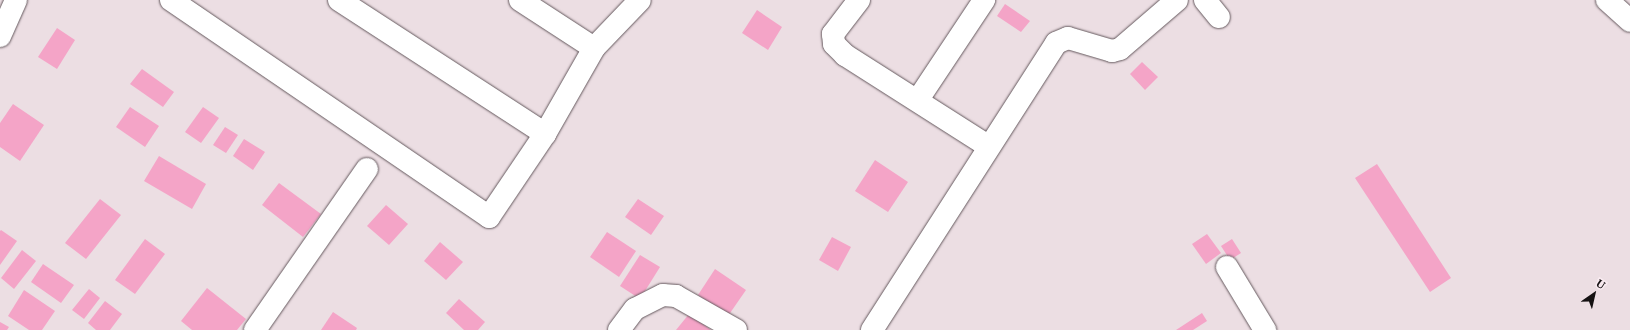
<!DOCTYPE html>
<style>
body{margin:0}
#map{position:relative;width:1630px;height:330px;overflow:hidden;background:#ecdee3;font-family:"IBM Plex Serif",serif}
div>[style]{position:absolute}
.building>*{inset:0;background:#f4a4c7}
.roads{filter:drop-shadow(0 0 1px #65595e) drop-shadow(0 0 1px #65595e)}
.minor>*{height:22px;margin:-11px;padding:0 11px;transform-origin:11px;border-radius:11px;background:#fff}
span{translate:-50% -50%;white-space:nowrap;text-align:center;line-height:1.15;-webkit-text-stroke:3.5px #f9ebf1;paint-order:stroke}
.north{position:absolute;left:1574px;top:274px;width:40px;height:40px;-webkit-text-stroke:3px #f9ebf1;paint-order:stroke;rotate:34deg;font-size:11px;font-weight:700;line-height:16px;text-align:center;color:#151112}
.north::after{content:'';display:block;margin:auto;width:14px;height:18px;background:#151112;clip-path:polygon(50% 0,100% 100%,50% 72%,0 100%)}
</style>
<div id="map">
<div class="building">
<div style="clip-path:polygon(1005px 4px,1030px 21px,1021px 32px,997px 16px)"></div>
<div style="clip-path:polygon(757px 10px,782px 27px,768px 50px,742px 33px)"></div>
<div style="clip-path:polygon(57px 28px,75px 40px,57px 69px,38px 57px)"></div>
<div style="clip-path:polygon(1142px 62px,1158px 77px,1145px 90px,1130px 74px)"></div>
<div style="clip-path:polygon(142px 69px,174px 92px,163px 107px,130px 84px)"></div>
<div style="clip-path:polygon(13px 104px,44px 125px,20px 161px,0 147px,0 123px)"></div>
<div style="clip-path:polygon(130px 107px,159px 126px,145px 147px,116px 127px)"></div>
<div style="clip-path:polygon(203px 107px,219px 118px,201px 143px,185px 132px)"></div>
<div style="clip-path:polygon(225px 127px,238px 135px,226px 153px,213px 145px)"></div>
<div style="clip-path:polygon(244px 139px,265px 152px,253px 170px,233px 156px)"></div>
<div style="clip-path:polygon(159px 156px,206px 184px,192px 209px,144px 181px)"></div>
<div style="clip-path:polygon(875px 160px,908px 182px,888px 212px,855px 191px)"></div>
<div style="clip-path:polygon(1377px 164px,1451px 278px,1430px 292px,1355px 178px)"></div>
<div style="clip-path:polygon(279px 183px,321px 214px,303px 237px,262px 205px)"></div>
<div style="clip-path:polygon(100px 199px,121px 215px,86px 259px,65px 243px)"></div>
<div style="clip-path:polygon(638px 199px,664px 216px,651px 235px,625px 217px)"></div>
<div style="clip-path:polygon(386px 205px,408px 224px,389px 245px,367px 226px)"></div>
<div style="clip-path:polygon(1px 230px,17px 241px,0 265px,0 231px)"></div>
<div style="clip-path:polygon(607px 232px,636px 251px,619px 277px,590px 257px)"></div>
<div style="clip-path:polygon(1207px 234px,1221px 253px,1206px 264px,1192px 244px)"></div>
<div style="clip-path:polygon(832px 237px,851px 247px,838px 271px,819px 260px)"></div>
<div style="clip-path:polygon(145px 239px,165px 254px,135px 294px,115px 280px)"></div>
<div style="clip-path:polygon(1232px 239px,1241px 253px,1230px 260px,1221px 246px)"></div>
<div style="clip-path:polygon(440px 242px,463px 262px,446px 280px,424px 261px)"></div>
<div style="clip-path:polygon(22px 250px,36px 261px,14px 289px,1px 278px)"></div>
<div style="clip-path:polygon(640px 255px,660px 267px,640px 299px,620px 286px)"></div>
<div style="clip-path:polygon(43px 264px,74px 285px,61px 303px,31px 282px)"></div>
<div style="clip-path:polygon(715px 269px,746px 290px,728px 316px,698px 295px)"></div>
<div style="clip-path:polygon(207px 288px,246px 319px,237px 330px,192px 330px,181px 321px)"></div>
<div style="clip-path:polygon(89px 289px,100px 298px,84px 319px,72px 310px)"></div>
<div style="clip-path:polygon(24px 290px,55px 311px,42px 330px,29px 330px,8px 316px)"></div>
<div style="clip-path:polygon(459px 299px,485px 322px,478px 330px,464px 330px,446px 313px)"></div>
<div style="clip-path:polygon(105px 301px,122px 314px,110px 330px,96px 330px,88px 323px)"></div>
<div style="clip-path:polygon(333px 312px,357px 328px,356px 330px,321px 330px)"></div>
<div style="clip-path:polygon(1202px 313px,1207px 321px,1193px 330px,1176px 330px)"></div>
<div style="clip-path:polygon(689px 314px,711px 330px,676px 330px)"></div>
<div style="clip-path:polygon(0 322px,9px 327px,7px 330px,0 330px)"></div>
</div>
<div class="roads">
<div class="minor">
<div style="left:171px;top:0;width:385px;rotate:34.3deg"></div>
<div style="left:489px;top:217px;width:100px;rotate:-56deg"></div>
<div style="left:545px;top:134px;width:99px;rotate:-60.3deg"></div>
<div style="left:594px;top:48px;width:66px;rotate:-46.2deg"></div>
<div style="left:339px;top:0;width:246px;rotate:33deg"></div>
<div style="left:520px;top:0;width:88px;rotate:33deg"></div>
<div style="left:859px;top:0;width:43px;rotate:127.4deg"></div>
<div style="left:833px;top:34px;width:10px;rotate:84deg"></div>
<div style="left:834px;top:44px;width:16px;rotate:45deg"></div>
<div style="left:845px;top:55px;width:169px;rotate:32.5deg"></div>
<div style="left:1205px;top:0;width:22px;rotate:51deg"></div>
<div style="left:1607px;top:0;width:31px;rotate:42deg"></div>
<div style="left:0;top:36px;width:39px;rotate:-66deg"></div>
<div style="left:919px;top:98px;width:118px;rotate:-56.4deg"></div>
<div style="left:1227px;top:267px;width:74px;rotate:58.9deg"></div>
<div style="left:255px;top:330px;width:196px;rotate:-55.2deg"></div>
<div style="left:619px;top:330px;width:26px;rotate:-53deg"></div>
<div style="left:635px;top:309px;width:31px;rotate:-27deg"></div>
<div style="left:663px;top:295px;width:13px;rotate:4deg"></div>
<div style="left:676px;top:296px;width:69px;rotate:29.5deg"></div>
<div style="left:872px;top:330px;width:341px;rotate:-57.3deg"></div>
<div style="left:1056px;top:43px;width:13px;rotate:-23deg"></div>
<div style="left:1068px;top:38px;width:46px;rotate:16.5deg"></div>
<div style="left:1112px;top:51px;width:8px;rotate:-14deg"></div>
<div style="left:1120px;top:49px;width:75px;rotate:-40.7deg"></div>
</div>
</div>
<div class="north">U</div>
</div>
